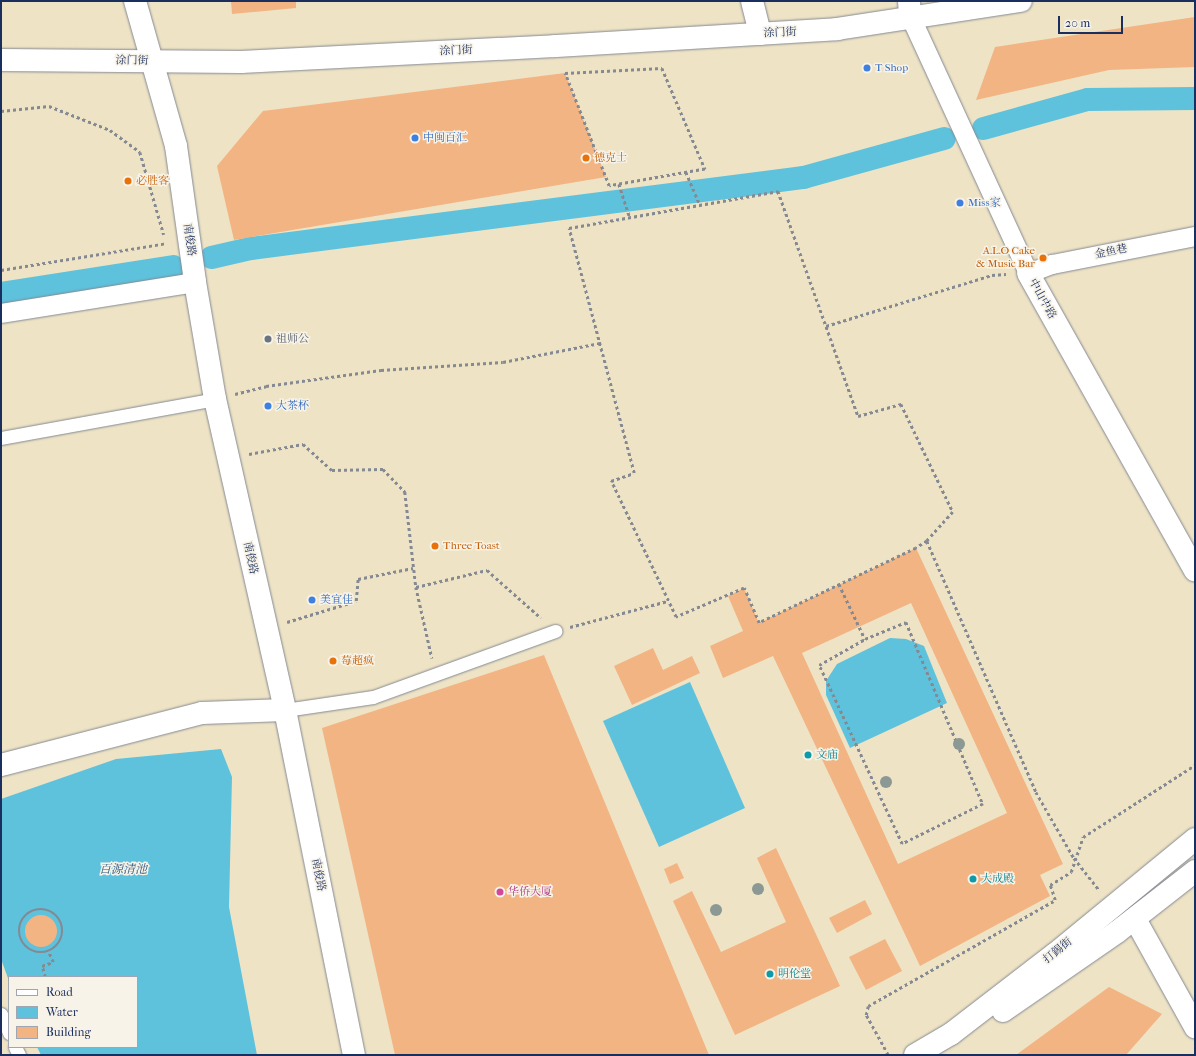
<!DOCTYPE html>
<meta charset="utf-8">
<style>
body{margin:0}
#map{position:relative;width:1196px;height:1056px;overflow:hidden;background:#eee3c5;font-family:"IM FELL French Canon","Noto Serif SC",serif}
div>[style]{position:absolute}
.water>*{inset:0;background:#5ec2dc}
.canal>*{height:23px;margin:-11.5px;padding:0 11.5px;transform-origin:11.5px;border-radius:11.5px;background:#5ec2dc}
.building>*{inset:0;background:#f2b483}
.round{border-radius:50%}
.path>*{height:2.5px;margin-top:-1.25px;transform-origin:0;background:repeating-linear-gradient(90deg,#848992 0 3px,transparent 0 6px)}
.path>.ring{margin:-1.25px;padding:0;box-sizing:content-box;background:none;border:2.5px solid #848992;border-radius:50%}
.roads{filter:drop-shadow(0 0 1px #848992) drop-shadow(0 0 1px #848992)}
.service>*{height:13px;margin:-6.5px;padding:0 6.5px;transform-origin:6.5px;border-radius:6.5px;background:#fff}
.pedestrian>*{height:19px;margin:-9.5px;padding:0 9.5px;transform-origin:9.5px;border-radius:9.5px;background:#fff}
.minor>*{height:22px;margin:-11px;padding:0 11px;transform-origin:11px;border-radius:11px;background:#fff}
.tertiary>*{height:22px;margin:-11px;padding:0 11px;transform-origin:11px;border-radius:11px;background:#fff}
.secondary>*{height:22px;margin:-11px;padding:0 11px;transform-origin:11px;border-radius:11px;background:#fff}
.trees>*{width:12px;height:12px;margin:-6px;border-radius:50%;background:#8c9893}
.dots>*{width:11px;height:11px;translate:-50% -50%;box-sizing:border-box;border:2px solid #f7f3e8;border-radius:50%}
span{translate:-50% -50%;white-space:nowrap;text-align:center;line-height:1.15;-webkit-text-stroke:3px #f7f3e8;paint-order:stroke}
.street-label{font-size:11px;color:#1b2f5e}
.shop-label{font-size:11px;color:#366cbe}
.left{translate:0 -50%;text-align:left}
.food-label{font-size:11px;color:#c56008}
.right{translate:-100% -50%;text-align:right}
.worship-label{font-size:11px;color:#5b616d}
.culture-label{font-size:11px;color:#0d838f}
.hotel-label{font-size:11px;color:#b23c85}
.water-label{font-size:12px;color:#2c547e;font-style:italic}
.frame{position:absolute;inset:0;border:2px solid #1b2f5e;pointer-events:none}
.legend{position:absolute;left:8px;top:976px;width:130px;height:72px;box-sizing:border-box;background:#f7f3e8;border:1px solid #9fa5b1;margin:0;padding:5px 7px;list-style:none;font-size:12px;color:#1b2f5e}
.legend li{display:flex;align-items:center;gap:8px;height:20px}
.legend b{width:20px;border:1px solid #9fa5b1}
.scale{position:absolute;left:1058px;top:16px;width:65px;height:18px;box-sizing:border-box;border:2px solid #1b2f5e;border-top:0;padding-left:5px;font-size:12px;line-height:14px;white-space:nowrap;color:#1b2f5e;-webkit-text-stroke:3px #f7f3e8;paint-order:stroke}
</style>
<div id="map">
<div class="water">
<div style="clip-path:polygon(890px 638px,906px 639px,924px 646px,947px 703px,850px 748px,826px 695px,826px 681px,837px 664px)"></div>
<div style="clip-path:polygon(690px 682px,745px 808px,659px 847px,603px 721px)"></div>
<div style="clip-path:polygon(221px 749px,232px 777px,229px 907px,257px 1055px,41px 1055px,37px 1047px,137px 1047px,137px 977px,9px 977px,9px 981px,1px 959px,1px 799px,116px 759px)"></div>
</div>
<div class="canal">
<div style="left:983px;top:128px;width:108px;rotate:-15.6deg"></div>
<div style="left:1087px;top:99px;width:108px;rotate:-0.5deg"></div>
<div style="left:211px;top:257px;width:40px;rotate:-13deg"></div>
<div style="left:250px;top:248px;width:558px;rotate:-7.32deg"></div>
<div style="left:803px;top:177px;width:146px;rotate:-15.5deg"></div>
<div style="left:1px;top:293px;width:174px;rotate:-8.9deg"></div>
</div>
<div class="building">
<div style="clip-path:polygon(231px 1px,296px 1px,296px 8px,232px 14px)"></div>
<div style="clip-path:polygon(1195px 17px,1195px 67px,1109px 70px,976px 100px,995px 47px)"></div>
<div style="clip-path:polygon(565px 73px,606px 177px,234px 240px,217px 166px,263px 111px)"></div>
<div style="clip-path:polygon(evenodd,916px 548px,1063px 864px,1040px 875px,1050px 896px,920px 966px,773px 656px,723px 678px,710px 646px,743px 631px,728px 596px,744px 588px,759px 623px,916px 548px,911px 603px,1007px 813px,898px 864px,802px 653px,911px 603px)"></div>
<div style="clip-path:polygon(653px 648px,663px 670px,692px 656px,700px 673px,632px 705px,614px 666px)"></div>
<div style="clip-path:polygon(544px 655px,709px 1055px,395px 1055px,322px 728px)"></div>
<div style="clip-path:polygon(776px 848px,840px 986px,735px 1035px,673px 901px,692px 891px,721px 952px,786px 922px,757px 858px)"></div>
<div style="clip-path:polygon(677px 863px,684px 878px,670px 884px,664px 869px)"></div>
<div style="clip-path:polygon(865px 900px,872px 914px,837px 933px,829px 918px)"></div>
<div class="round" style="left:25px;top:915px;width:32px;height:32px"></div>
<div style="clip-path:polygon(885px 939px,902px 971px,866px 990px,849px 957px)"></div>
<div style="clip-path:polygon(1109px 987px,1162px 1014px,1126px 1055px,1016px 1055px)"></div>
</div>
<div class="path">
<div style="left:662px;top:68px;width:110px;rotate:66.9deg"></div>
<div style="left:705px;top:169px;width:97px;rotate:170deg"></div>
<div style="left:609px;top:186px;width:121px;rotate:-111.3deg"></div>
<div style="left:565px;top:73px;width:97px;rotate:-3deg"></div>
<div style="left:1px;top:111px;width:48px;rotate:-5.9deg"></div>
<div style="left:49px;top:106px;width:66px;rotate:21.5deg"></div>
<div style="left:110px;top:130px;width:37px;rotate:36deg"></div>
<div style="left:140px;top:152px;width:86px;rotate:73.9deg"></div>
<div style="left:686px;top:172px;width:36px;rotate:67deg"></div>
<div style="left:619px;top:184px;width:35px;rotate:72deg"></div>
<div style="left:778px;top:191px;width:239px;rotate:70.4deg"></div>
<div style="left:858px;top:416px;width:45px;rotate:-15.6deg"></div>
<div style="left:901px;top:404px;width:120px;rotate:64.3deg"></div>
<div style="left:953px;top:512px;width:39px;rotate:132deg"></div>
<div style="left:927px;top:541px;width:13px;rotate:148deg"></div>
<div style="left:916px;top:548px;width:174px;rotate:154.5deg"></div>
<div style="left:759px;top:623px;width:38px;rotate:-113deg"></div>
<div style="left:744px;top:588px;width:74px;rotate:156.9deg"></div>
<div style="left:676px;top:617px;width:151px;rotate:-115.5deg"></div>
<div style="left:611px;top:481px;width:24px;rotate:-19deg"></div>
<div style="left:634px;top:473px;width:253px;rotate:-104.9deg"></div>
<div style="left:569px;top:228px;width:212px;rotate:-10deg"></div>
<div style="left:1px;top:270px;width:168px;rotate:-9.2deg"></div>
<div style="left:826px;top:326px;width:174px;rotate:-17.1deg"></div>
<div style="left:992px;top:275px;width:14px;rotate:-4deg"></div>
<div style="left:235px;top:394px;width:32px;rotate:-14deg"></div>
<div style="left:266px;top:386px;width:116px;rotate:-7.9deg"></div>
<div style="left:381px;top:370px;width:122px;rotate:-3.8deg"></div>
<div style="left:503px;top:362px;width:99px;rotate:-11.1deg"></div>
<div style="left:249px;top:454px;width:55px;rotate:-10.5deg"></div>
<div style="left:303px;top:444px;width:39px;rotate:42deg"></div>
<div style="left:332px;top:470px;width:51px;rotate:-1.1deg"></div>
<div style="left:383px;top:469px;width:32px;rotate:46deg"></div>
<div style="left:405px;top:492px;width:96px;rotate:83.4deg"></div>
<div style="left:416px;top:587px;width:73px;rotate:77.3deg"></div>
<div style="left:927px;top:541px;width:274px;rotate:66.5deg"></div>
<div style="left:1036px;top:792px;width:76px;rotate:60.1deg"></div>
<div style="left:1074px;top:858px;width:42px;rotate:51.8deg"></div>
<div style="left:839px;top:584px;width:61px;rotate:64.7deg"></div>
<div style="left:865px;top:639px;width:44px;rotate:-22.5deg"></div>
<div style="left:906px;top:622px;width:198px;rotate:67.1deg"></div>
<div style="left:983px;top:804px;width:90px;rotate:153.7deg"></div>
<div style="left:902px;top:844px;width:197px;rotate:-114.9deg"></div>
<div style="left:819px;top:665px;width:53px;rotate:-29.5deg"></div>
<div style="left:416px;top:587px;width:73px;rotate:-13.5deg"></div>
<div style="left:487px;top:570px;width:72px;rotate:41.6deg"></div>
<div style="left:287px;top:622px;width:72px;rotate:-16.9deg"></div>
<div style="left:356px;top:601px;width:22px;rotate:-85deg"></div>
<div style="left:358px;top:579px;width:56px;rotate:-11.3deg"></div>
<div style="left:570px;top:627px;width:101px;rotate:-14.9deg"></div>
<div class="ring" style="left:19px;top:909px;width:41.5px;height:41.5px"></div>
<div style="left:45px;top:977px;width:11px;rotate:-105deg"></div>
<div style="left:42px;top:966px;width:12px;rotate:-20deg"></div>
<div style="left:53px;top:962px;width:12px;rotate:-114deg"></div>
<div style="left:888px;top:1055px;width:46px;rotate:-118.8deg"></div>
<div style="left:866px;top:1015px;width:9px;rotate:-77deg"></div>
<div style="left:868px;top:1006px;width:215px;rotate:-29.5deg"></div>
<div style="left:1055px;top:900px;width:16px;rotate:-108deg"></div>
<div style="left:1050px;top:885px;width:25px;rotate:-32deg"></div>
<div style="left:1071px;top:872px;width:37px;rotate:-71deg"></div>
<div style="left:1083px;top:837px;width:133px;rotate:-32.7deg"></div>
</div>
<div class="roads">
<div class="service">
<div style="left:1px;top:438px;width:218px;rotate:-10.3deg"></div>
<div style="left:285px;top:710px;width:89px;rotate:-8.4deg"></div>
<div style="left:373px;top:697px;width:194px;rotate:-19.9deg"></div>
<div style="left:1px;top:1014px;width:21px;rotate:67deg"></div>
<div style="left:15px;top:1047px;width:9px;rotate:63deg"></div>
</div>
<div class="pedestrian">
<div style="left:910px;top:16px;width:283px;rotate:65.3deg"></div>
<div style="left:1028px;top:273px;width:26px;rotate:-21deg"></div>
<div style="left:1052px;top:264px;width:146px;rotate:-11.1deg"></div>
<div style="left:1px;top:313px;width:196px;rotate:-9.1deg"></div>
</div>
<div class="minor">
<div style="left:135px;top:1px;width:62px;rotate:74.2deg"></div>
<div style="left:752px;top:1px;width:34px;rotate:76deg"></div>
<div style="left:909px;top:1px;width:15px;rotate:86deg"></div>
<div style="left:1px;top:765px;width:208px;rotate:-14.5deg"></div>
<div style="left:202px;top:713px;width:83px;rotate:-2.1deg"></div>
<div style="left:1135px;top:919px;width:124px;rotate:60.9deg"></div>
</div>
<div class="tertiary">
<div style="left:1028px;top:273px;width:341px;rotate:60.7deg"></div>
</div>
<div class="secondary">
<div style="left:1px;top:60px;width:240px;rotate:0.5deg"></div>
<div style="left:241px;top:62px;width:314px;rotate:-2.9deg"></div>
<div style="left:555px;top:46px;width:283px;rotate:-3.4deg"></div>
<div style="left:837px;top:29px;width:186px;rotate:-8.7deg"></div>
<div style="left:152px;top:61px;width:88px;rotate:74.2deg"></div>
<div style="left:176px;top:146px;width:137px;rotate:82deg"></div>
<div style="left:195px;top:282px;width:119px;rotate:80.3deg"></div>
<div style="left:215px;top:399px;width:319px;rotate:77.3deg"></div>
<div style="left:285px;top:710px;width:352px;rotate:78.7deg"></div>
<div style="left:1003px;top:1011px;width:139px;rotate:-34.7deg"></div>
<div style="left:1117px;top:932px;width:99px;rotate:-38deg"></div>
<div style="left:915px;top:1055px;width:42px;rotate:-30.3deg"></div>
<div style="left:951px;top:1034px;width:131px;rotate:-37.6deg"></div>
<div style="left:1055px;top:954px;width:181px;rotate:-39.4deg"></div>
</div>
</div>
<div class="trees">
<div style="left:959px;top:744px"></div>
<div style="left:886px;top:782px"></div>
<div style="left:758px;top:889px"></div>
<div style="left:716px;top:910px"></div>
</div>
<div class="dots">
<div style="left:867px;top:68px;background:#3f7fe0"></div>
<div style="left:415px;top:138px;background:#3f7fe0"></div>
<div style="left:586px;top:158px;background:#e8710a"></div>
<div style="left:128px;top:181px;background:#e8710a"></div>
<div style="left:960px;top:203px;background:#3f7fe0"></div>
<div style="left:1043px;top:258px;background:#e8710a"></div>
<div style="left:268px;top:339px;background:#6b7280"></div>
<div style="left:268px;top:406px;background:#3f7fe0"></div>
<div style="left:435px;top:546px;background:#e8710a"></div>
<div style="left:312px;top:600px;background:#3f7fe0"></div>
<div style="left:333px;top:661px;background:#e8710a"></div>
<div style="left:808px;top:755px;background:#0f9aa8"></div>
<div style="left:973px;top:879px;background:#0f9aa8"></div>
<div style="left:500px;top:892px;background:#d1479c"></div>
<div style="left:770px;top:974px;background:#0f9aa8"></div>
</div>
<div class="street-label">
<span style="left:780px;top:33px;rotate:-3deg">涂门街</span>
<span style="left:456px;top:51px;rotate:-3deg">涂门街</span>
<span style="left:132px;top:61px;rotate:1deg">涂门街</span>
<span style="left:189px;top:240px;rotate:82deg">南俊路</span>
<span style="left:1111px;top:252px;rotate:-12deg">金鱼巷</span>
<span style="left:1042px;top:299px;rotate:61deg">中山中路</span>
<span style="left:250px;top:558px;rotate:78deg">南俊路</span>
<span style="left:318px;top:875px;rotate:79deg">南俊路</span>
<span style="left:1058px;top:951px;rotate:-39deg">打錫街</span>
</div>
<div class="shop-label">
<span class="left" style="left:875px;top:68px">T Shop</span>
<span class="left" style="left:423px;top:138px">中闽百汇</span>
<span class="left" style="left:968px;top:203px">Miss家</span>
<span class="left" style="left:276px;top:406px">大茶杯</span>
<span class="left" style="left:320px;top:600px">美宜佳</span>
</div>
<div class="food-label">
<span class="left" style="left:594px;top:158px">德克士</span>
<span class="left" style="left:136px;top:181px">必胜客</span>
<span class="right" style="left:1035px;top:258px">A.L.O Cake<br>&amp; Music Bar</span>
<span class="left" style="left:443px;top:546px">Three Toast</span>
<span class="left" style="left:341px;top:661px">莓超疯</span>
</div>
<div class="worship-label">
<span class="left" style="left:276px;top:339px">祖师公</span>
</div>
<div class="culture-label">
<span class="left" style="left:816px;top:755px">文庙</span>
<span class="left" style="left:981px;top:879px">大成殿</span>
<span class="left" style="left:778px;top:974px">明伦堂</span>
</div>
<div class="hotel-label">
<span class="left" style="left:508px;top:892px">华侨大厦</span>
</div>
<div class="water-label">
<span style="left:123px;top:870px">百源清池</span>
</div>
<div class="frame"></div>
<ul class="legend">
<li><b style="height:5px;background:#fff"></b>Road</li>
<li><b style="height:11px;background:#5ec2dc"></b>Water</li>
<li><b style="height:11px;background:#f2b483"></b>Building</li>
</ul>
<div class="scale">20 m</div>
</div>
